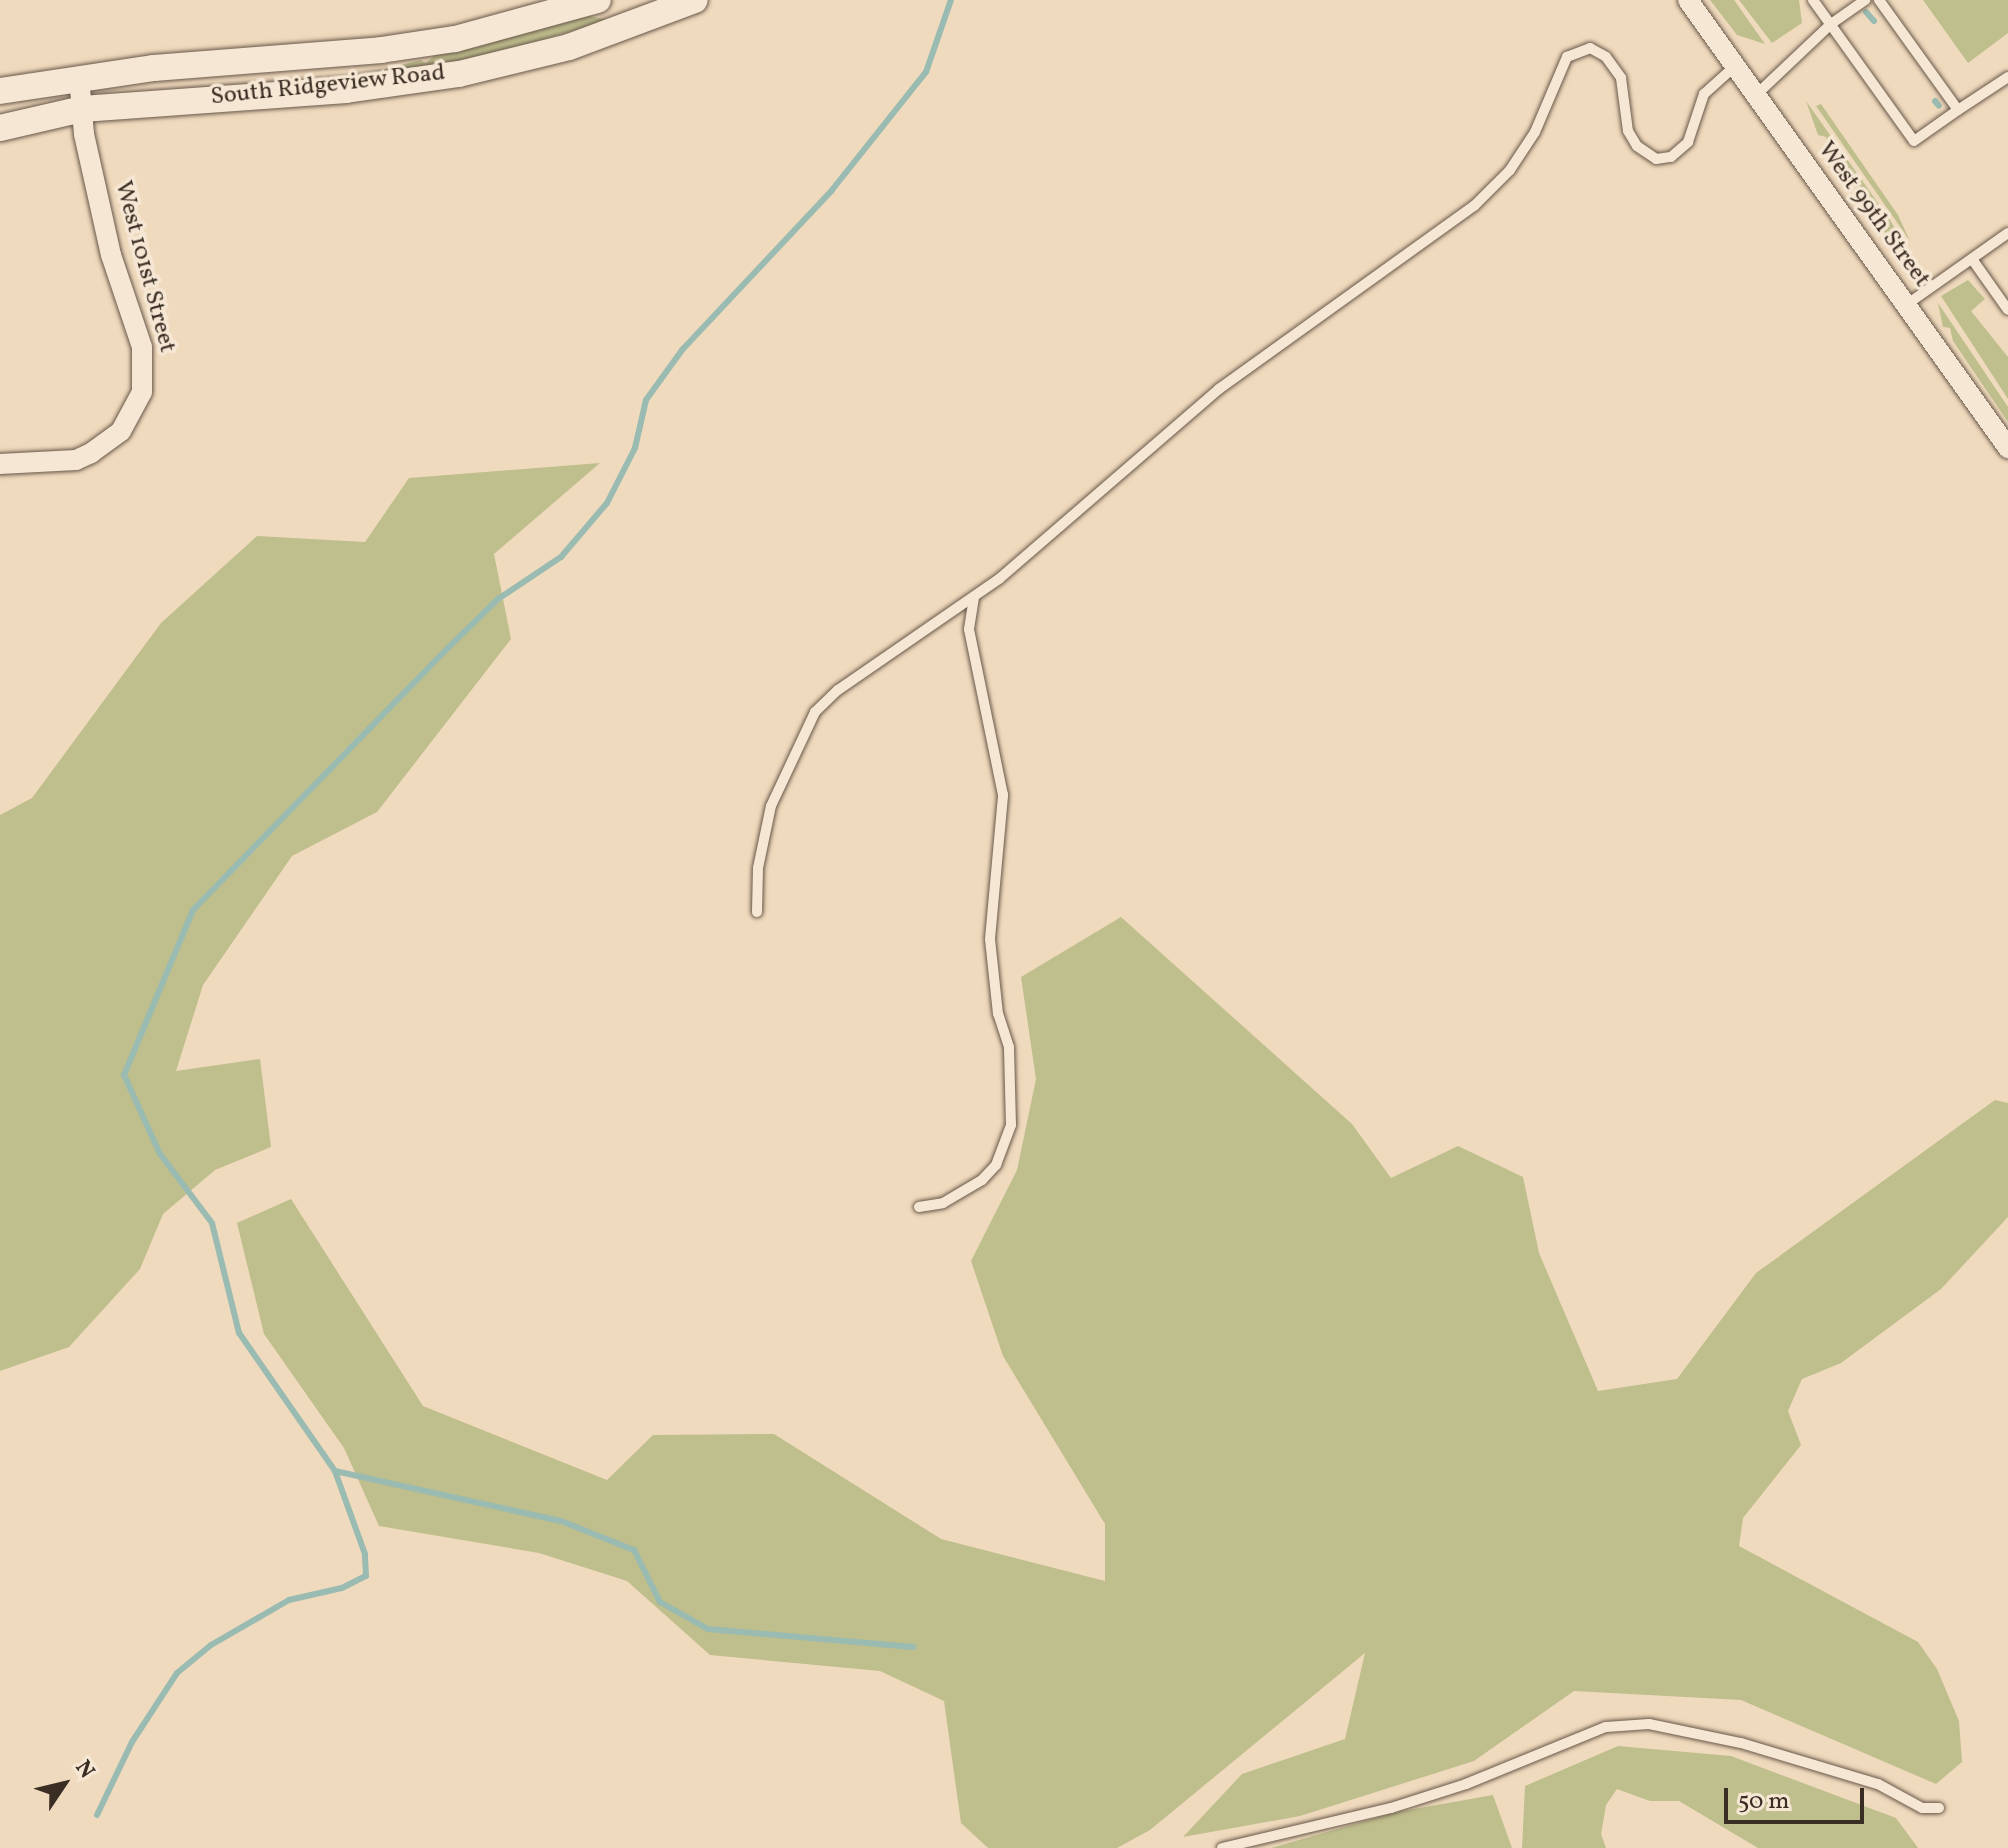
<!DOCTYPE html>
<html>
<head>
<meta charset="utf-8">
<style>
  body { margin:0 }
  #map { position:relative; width:2008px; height:1848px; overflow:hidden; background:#f0dabd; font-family:Vollkorn,serif }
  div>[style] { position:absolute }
  .green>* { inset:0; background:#bfbe8d }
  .stream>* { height:6px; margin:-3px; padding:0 3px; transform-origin:3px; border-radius:3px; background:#9abbb1 }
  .roads { filter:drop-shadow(0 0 2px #68584a) drop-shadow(0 0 2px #68584a) }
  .service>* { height:10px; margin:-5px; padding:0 5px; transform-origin:5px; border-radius:5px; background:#f5e7d4 }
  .minor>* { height:20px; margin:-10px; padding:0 10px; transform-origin:10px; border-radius:10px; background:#f5e7d4 }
  .secondary>* { height:26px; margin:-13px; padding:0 13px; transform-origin:13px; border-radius:13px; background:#f5e7d4 }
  span { translate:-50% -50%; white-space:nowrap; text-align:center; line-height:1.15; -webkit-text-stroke:7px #f5e7d4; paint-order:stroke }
  .street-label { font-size:24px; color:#3a2d23 }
  .north { position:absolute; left:24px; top:1744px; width:80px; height:80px; -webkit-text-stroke:6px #f5e7d4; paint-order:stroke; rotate:55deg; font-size:22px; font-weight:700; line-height:32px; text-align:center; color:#3a2d23 }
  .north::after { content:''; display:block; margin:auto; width:28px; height:36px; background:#3a2d23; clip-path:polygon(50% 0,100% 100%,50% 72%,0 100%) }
  .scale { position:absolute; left:1724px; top:1788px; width:140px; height:36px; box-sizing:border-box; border:4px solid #3a2d23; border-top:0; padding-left:10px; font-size:24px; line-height:28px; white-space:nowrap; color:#3a2d23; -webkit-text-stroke:6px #f5e7d4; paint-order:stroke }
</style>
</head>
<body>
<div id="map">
  <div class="green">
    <i style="clip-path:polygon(1710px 0,1734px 0,1765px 44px,1737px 35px)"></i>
    <i style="clip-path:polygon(1739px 0,1799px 0,1802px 23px,1772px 43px)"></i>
    <i style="clip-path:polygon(1923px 0,2008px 0,2008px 33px,1968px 63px)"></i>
    <i style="clip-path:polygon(588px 16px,610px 20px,482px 57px,387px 75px,386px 69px,420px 60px,426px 63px,436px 54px)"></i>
    <i style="clip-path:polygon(1806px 101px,1890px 220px,1919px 271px,1905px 262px,1829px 149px,1826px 137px,1818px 135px)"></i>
    <i style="clip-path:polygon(1821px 104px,1898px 215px,1910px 241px,1816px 106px)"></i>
    <i style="clip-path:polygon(1968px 280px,1985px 299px,1971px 311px,2008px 357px,2008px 399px,1941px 296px)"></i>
    <i style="clip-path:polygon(1938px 303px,2008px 407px,2008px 422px,1953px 341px,1950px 328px,1943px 327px)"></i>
    <i style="clip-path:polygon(600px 463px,494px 554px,511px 639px,377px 812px,292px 856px,203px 985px,176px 1071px,260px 1059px,271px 1147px,215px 1170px,163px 1214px,140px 1269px,69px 1347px,0 1371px,0 815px,32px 798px,161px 623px,257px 536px,365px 542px,409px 478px)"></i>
    <i style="clip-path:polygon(1121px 917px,1352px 1124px,1391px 1178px,1458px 1146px,1523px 1177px,1539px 1253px,1598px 1391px,1677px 1379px,1756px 1273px,1995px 1100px,2008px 1103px,2008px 1217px,1941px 1289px,1841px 1363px,1802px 1379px,1788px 1411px,1801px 1445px,1743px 1518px,1739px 1546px,1918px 1642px,1937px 1669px,1959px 1721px,1962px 1762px,1936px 1784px,1741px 1700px,1574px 1691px,1474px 1761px,1300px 1816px,1183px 1837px,1242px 1774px,1345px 1739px,1365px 1653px,1150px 1830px,1117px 1848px,988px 1848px,961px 1823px,944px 1701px,880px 1671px,710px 1655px,627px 1581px,539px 1553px,379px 1526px,344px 1448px,264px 1334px,237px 1223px,291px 1199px,423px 1406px,607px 1480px,653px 1435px,774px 1434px,941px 1539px,1105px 1581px,1105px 1524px,1003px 1356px,971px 1261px,1017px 1170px,1036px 1079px,1021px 977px)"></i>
    <i style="clip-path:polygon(1618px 1746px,1731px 1756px,1896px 1818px,1918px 1848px,1758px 1848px,1679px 1801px,1650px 1801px,1617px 1789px,1606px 1805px,1601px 1834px,1606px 1848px,1522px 1848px,1525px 1786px)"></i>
    <i style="clip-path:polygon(1493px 1795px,1512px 1848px,1271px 1848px,1397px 1812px)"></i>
  </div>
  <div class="stream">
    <i style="left:1866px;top:12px;width:12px;rotate:48deg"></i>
    <i style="left:1935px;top:101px;width:6px;rotate:51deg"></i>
    <i style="left:335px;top:1471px;width:231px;rotate:12.5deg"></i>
    <i style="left:561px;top:1521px;width:79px;rotate:21.7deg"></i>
    <i style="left:634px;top:1550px;width:58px;rotate:63.4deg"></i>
    <i style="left:660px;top:1602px;width:55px;rotate:29.4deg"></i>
    <i style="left:708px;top:1629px;width:206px;rotate:5deg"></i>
    <i style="left:97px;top:1815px;width:81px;rotate:-64.4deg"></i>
    <i style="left:132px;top:1742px;width:82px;rotate:-56.9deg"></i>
    <i style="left:177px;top:1673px;width:44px;rotate:-39.5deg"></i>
    <i style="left:211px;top:1645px;width:90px;rotate:-30deg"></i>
    <i style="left:289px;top:1600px;width:54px;rotate:-12.8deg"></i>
    <i style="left:342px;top:1588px;width:27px;rotate:-27deg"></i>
    <i style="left:366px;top:1576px;width:22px;rotate:-93deg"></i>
    <i style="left:365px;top:1554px;width:88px;rotate:-109.9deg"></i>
    <i style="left:335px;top:1471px;width:168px;rotate:-124.8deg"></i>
    <i style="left:239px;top:1333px;width:113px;rotate:-103.8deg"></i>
    <i style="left:212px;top:1223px;width:86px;rotate:-127deg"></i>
    <i style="left:160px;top:1154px;width:87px;rotate:-114.5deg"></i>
    <i style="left:124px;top:1075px;width:179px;rotate:-67.3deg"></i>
    <i style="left:193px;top:910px;width:367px;rotate:-45.8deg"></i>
    <i style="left:449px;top:647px;width:69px;rotate:-44.4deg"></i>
    <i style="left:498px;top:599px;width:76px;rotate:-33.7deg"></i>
    <i style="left:561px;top:557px;width:71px;rotate:-49.6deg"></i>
    <i style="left:607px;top:503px;width:62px;rotate:-63deg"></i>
    <i style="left:635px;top:448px;width:49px;rotate:-77.1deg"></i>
    <i style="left:646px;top:400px;width:62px;rotate:-54.2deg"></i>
    <i style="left:682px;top:350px;width:219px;rotate:-46.8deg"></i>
    <i style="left:832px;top:190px;width:151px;rotate:-51.5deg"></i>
    <i style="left:926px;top:72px;width:76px;rotate:-70.9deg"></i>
  </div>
  <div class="roads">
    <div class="service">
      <i style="left:1813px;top:0;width:173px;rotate:54.4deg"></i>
      <i style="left:1914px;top:141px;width:54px;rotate:-35.2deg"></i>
      <i style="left:1879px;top:0;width:135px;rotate:54.3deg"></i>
      <i style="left:1958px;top:110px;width:60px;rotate:-33.4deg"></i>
      <i style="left:1756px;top:95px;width:103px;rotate:-43.4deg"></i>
      <i style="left:1831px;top:24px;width:42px;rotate:-35.2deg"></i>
      <i style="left:1972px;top:259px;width:62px;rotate:54.8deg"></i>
      <i style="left:1906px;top:305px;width:125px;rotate:-35.2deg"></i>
      <i style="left:757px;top:912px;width:44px;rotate:-88.7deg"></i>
      <i style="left:758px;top:868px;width:63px;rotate:-78.2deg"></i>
      <i style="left:771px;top:806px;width:104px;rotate:-64.9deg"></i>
      <i style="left:815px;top:712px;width:32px;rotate:-44deg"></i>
      <i style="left:838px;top:690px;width:196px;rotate:-34.6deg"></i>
      <i style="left:999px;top:579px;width:291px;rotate:-40.8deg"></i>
      <i style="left:1219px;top:389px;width:314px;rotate:-35.7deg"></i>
      <i style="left:1474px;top:206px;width:51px;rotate:-45deg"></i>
      <i style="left:1510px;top:170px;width:45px;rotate:-56.7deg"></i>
      <i style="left:1535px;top:132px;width:82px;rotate:-66.9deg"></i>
      <i style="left:1567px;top:57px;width:25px;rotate:-21deg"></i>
      <i style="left:1590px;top:48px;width:18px;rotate:29deg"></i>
      <i style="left:1606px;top:57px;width:26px;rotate:54deg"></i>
      <i style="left:1621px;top:78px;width:53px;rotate:82.5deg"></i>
      <i style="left:1628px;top:131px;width:17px;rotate:59deg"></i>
      <i style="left:1637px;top:146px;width:23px;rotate:34deg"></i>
      <i style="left:1656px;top:159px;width:15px;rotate:-8deg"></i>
      <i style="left:1671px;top:157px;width:23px;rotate:-41deg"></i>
      <i style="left:1688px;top:142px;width:51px;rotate:-71.6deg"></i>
      <i style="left:1704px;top:94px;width:40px;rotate:-42deg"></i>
      <i style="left:919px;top:1207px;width:24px;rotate:-9deg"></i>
      <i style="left:943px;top:1203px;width:45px;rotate:-30.5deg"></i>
      <i style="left:982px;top:1180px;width:21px;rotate:-47deg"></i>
      <i style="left:996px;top:1165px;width:43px;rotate:-69.4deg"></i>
      <i style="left:1011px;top:1125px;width:78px;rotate:-91.5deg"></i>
      <i style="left:1009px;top:1047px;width:35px;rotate:-108deg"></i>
      <i style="left:998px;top:1014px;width:75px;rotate:-96.1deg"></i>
      <i style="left:990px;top:939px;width:145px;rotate:-84.8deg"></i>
      <i style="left:1003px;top:795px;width:169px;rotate:-101.6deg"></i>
      <i style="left:969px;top:629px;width:31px;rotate:-81deg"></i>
      <i style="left:1222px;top:1848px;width:174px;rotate:-13.3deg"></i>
      <i style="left:1391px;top:1808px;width:79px;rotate:-17.7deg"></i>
      <i style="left:1466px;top:1784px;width:151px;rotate:-22.2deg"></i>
      <i style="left:1606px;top:1727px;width:43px;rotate:-4deg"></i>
      <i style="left:1649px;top:1724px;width:94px;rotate:11.7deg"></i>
      <i style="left:1741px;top:1743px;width:143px;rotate:16.7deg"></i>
      <i style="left:1878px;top:1784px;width:50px;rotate:28.6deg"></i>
      <i style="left:1922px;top:1808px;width:17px"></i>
    </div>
    <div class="minor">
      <i style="left:1688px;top:0;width:551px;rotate:54.46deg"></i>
      <i style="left:0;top:464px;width:76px;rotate:-3deg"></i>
      <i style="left:76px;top:460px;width:17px;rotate:-25deg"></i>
      <i style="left:91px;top:453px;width:37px;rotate:-36deg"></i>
      <i style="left:121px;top:431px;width:44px;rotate:-61.7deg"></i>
      <i style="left:142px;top:392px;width:45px;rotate:-90deg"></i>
      <i style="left:142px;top:347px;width:97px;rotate:-108.6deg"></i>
      <i style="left:111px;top:255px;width:124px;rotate:-102.6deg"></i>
      <i style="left:84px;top:134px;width:57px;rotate:-95deg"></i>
    </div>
    <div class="secondary">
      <i style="left:0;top:91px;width:156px;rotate:-8.5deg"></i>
      <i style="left:154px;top:68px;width:228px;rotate:-4.5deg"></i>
      <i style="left:381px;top:50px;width:75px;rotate:-8.5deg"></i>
      <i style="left:455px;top:39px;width:148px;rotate:-15.3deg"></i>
      <i style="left:0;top:128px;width:84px;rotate:-13deg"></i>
      <i style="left:82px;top:109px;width:265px;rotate:-4.1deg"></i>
      <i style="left:346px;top:90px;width:114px;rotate:-8.1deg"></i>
      <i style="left:459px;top:74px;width:113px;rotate:-13.8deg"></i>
      <i style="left:569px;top:47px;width:134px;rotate:-20.5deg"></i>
    </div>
  </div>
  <div class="street-label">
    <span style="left:328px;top:86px;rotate:-6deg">South Ridgeview Road</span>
    <span style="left:1873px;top:215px;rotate:54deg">West 99th Street</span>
    <span style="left:144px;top:267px;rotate:75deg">West 101st Street</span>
  </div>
  <div class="north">N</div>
  <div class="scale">50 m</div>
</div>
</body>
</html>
